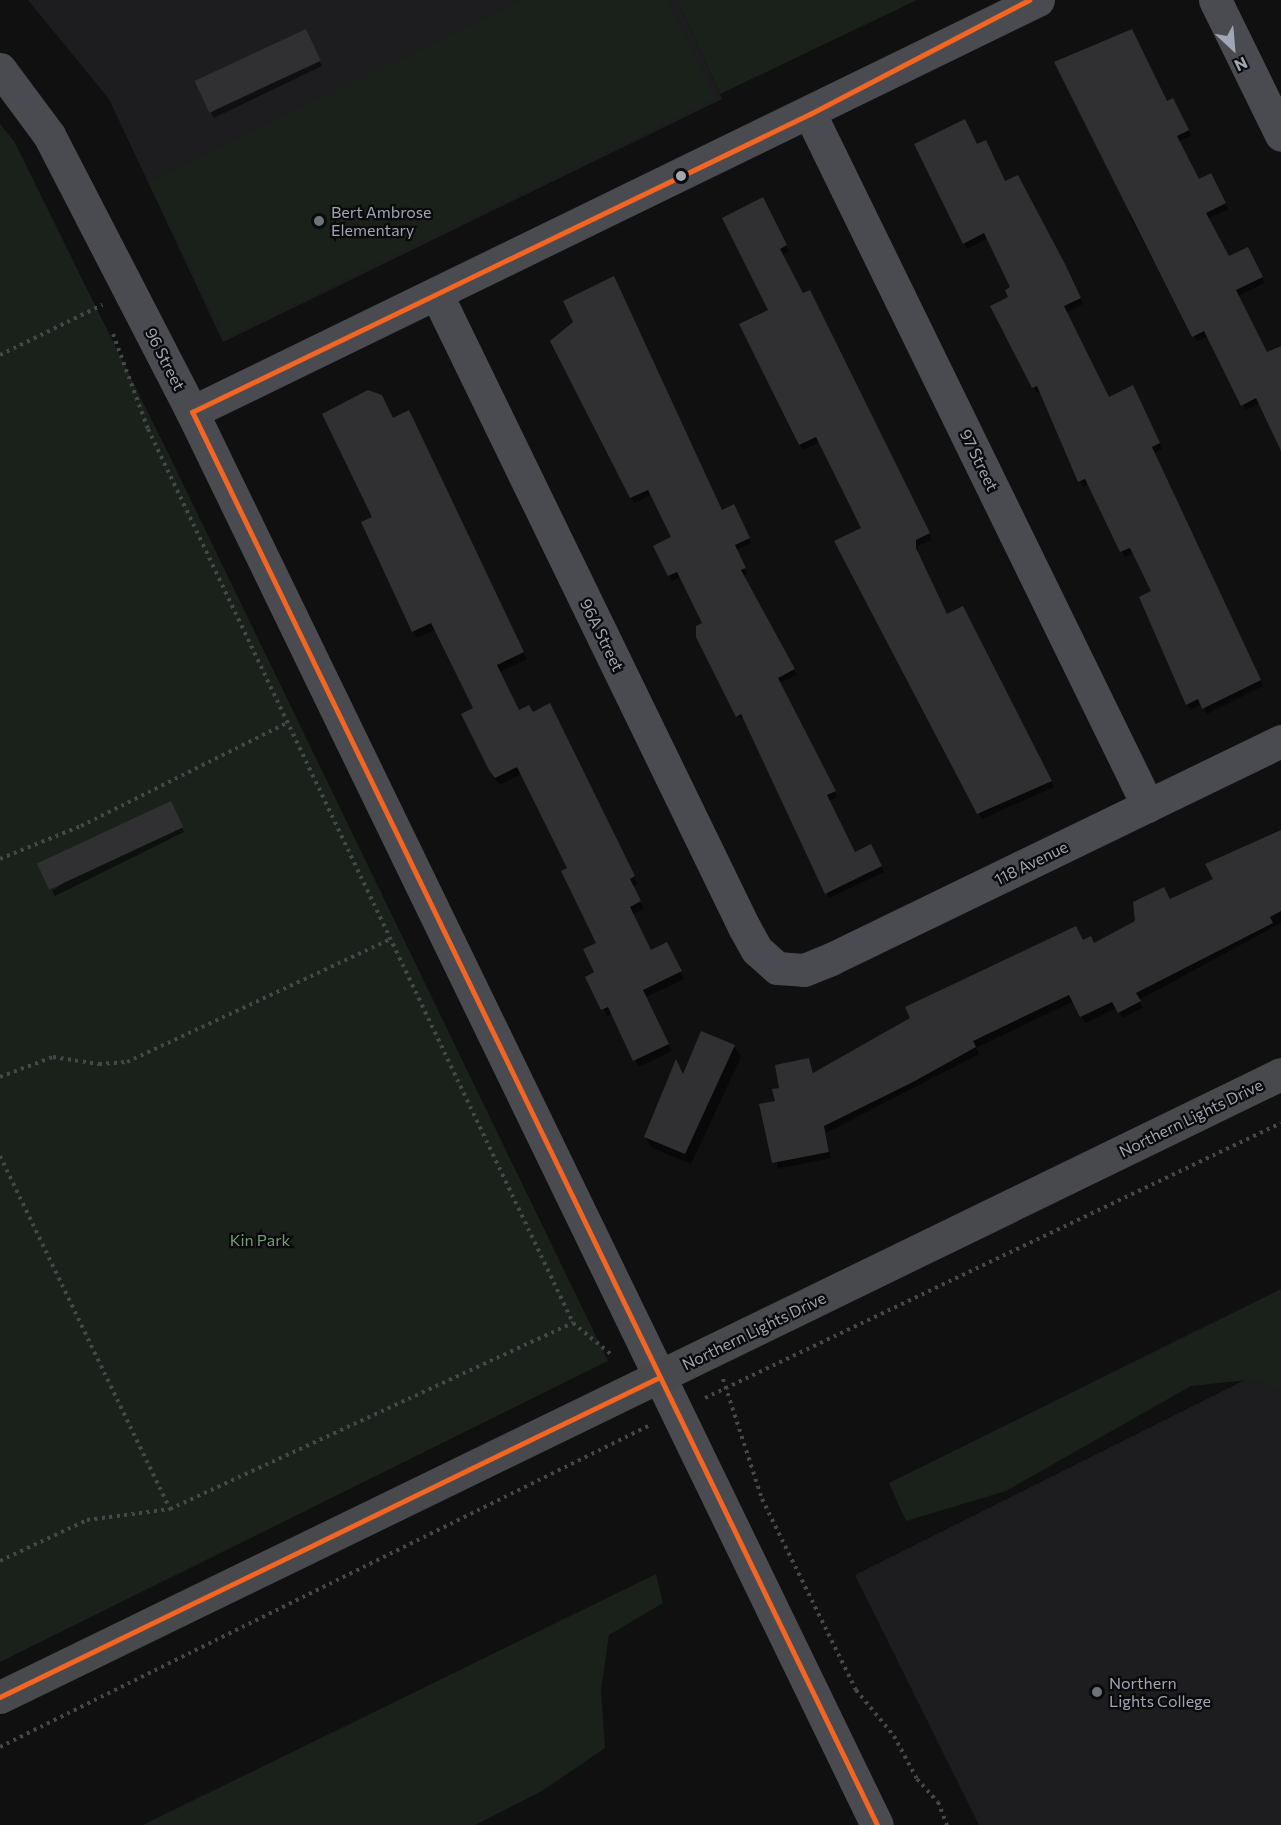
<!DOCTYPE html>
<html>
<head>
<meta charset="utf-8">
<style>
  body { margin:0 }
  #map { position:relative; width:1281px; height:1825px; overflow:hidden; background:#101010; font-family:Commissioner,sans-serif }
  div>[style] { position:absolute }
  .built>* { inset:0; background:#1d1d1f }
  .green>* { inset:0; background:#1a201a }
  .shadow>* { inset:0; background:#0007 }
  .building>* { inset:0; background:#303033; transform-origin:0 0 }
  .path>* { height:4px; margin-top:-2px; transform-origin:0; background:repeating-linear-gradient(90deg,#46474b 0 3px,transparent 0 7.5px) }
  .street>* { height:33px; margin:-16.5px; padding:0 16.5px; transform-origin:16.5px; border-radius:16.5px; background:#4a4b50 }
  .secondary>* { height:33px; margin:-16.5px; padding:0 16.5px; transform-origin:16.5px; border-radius:16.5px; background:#48494d }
  .bus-1>* { height:4.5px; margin:-2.25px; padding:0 2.25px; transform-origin:2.25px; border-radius:2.25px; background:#f26522 }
  .dots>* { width:16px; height:16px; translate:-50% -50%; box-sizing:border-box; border:3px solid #0a0a0c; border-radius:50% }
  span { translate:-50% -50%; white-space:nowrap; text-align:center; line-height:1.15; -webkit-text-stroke:4.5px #0a0a0c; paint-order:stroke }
  .poi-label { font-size:16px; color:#a0a6b2 }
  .left { translate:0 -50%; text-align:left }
  .street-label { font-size:16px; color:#a0a6b2 }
  .park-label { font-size:16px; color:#759f76 }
  .north { position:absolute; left:1203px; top:18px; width:60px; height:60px; -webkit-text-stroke:4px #0a0a0c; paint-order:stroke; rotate:154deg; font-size:16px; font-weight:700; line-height:24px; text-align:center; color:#a0a6b2 }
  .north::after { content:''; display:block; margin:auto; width:21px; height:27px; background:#a0a6b2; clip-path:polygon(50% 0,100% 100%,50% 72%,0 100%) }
</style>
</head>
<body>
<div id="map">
  <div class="built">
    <i style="clip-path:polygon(28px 0,677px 0,722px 99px,223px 342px,109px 99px)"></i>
    <i style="clip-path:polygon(1281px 1362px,1281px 1825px,979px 1825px,855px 1575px)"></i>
  </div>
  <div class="green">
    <i style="clip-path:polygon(522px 0,667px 0,715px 99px,225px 338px,148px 182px)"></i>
    <i style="clip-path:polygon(677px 0,917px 0,720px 94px)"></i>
    <i style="clip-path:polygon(0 124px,14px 141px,170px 457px,608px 1361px,0 1662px)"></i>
    <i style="clip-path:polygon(1281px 1289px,1281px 1391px,1257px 1379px,1191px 1386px,1006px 1491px,906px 1521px,889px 1483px)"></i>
    <i style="clip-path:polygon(656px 1574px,663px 1603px,609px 1635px,601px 1690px,605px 1748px,542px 1791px,475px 1825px,143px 1825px)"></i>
  </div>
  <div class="shadow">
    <i style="clip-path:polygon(308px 36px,322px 66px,214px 118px,211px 113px)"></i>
    <i style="clip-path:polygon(1167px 103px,1176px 105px,1191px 136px,1178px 142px,1199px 181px,1214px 180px,1228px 209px,1207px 219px,1229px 258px,1251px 254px,1265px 283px,1238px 296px,1267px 354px,1281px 347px,1281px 446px,1260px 403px,1246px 410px,1208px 336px,1197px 341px,1129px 215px)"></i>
    <i style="clip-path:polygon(977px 146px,1068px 272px,1083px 304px,1066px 313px,1108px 399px,1136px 393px,1162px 449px,1154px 453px,1263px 686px,1207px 714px,1202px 704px,1191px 710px,1187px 704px,1153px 592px,1134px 553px,1125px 557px,1089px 484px,1083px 487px,1041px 391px,1037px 393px,992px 307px,1010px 298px,1012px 287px,988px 238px,967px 249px,964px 243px)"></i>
    <i style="clip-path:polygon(766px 204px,789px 251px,782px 255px,802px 295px,813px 297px,932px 540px,918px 546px,918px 555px,947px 616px,966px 614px,1054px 787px,982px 819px,836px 542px,863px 529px,820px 442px,803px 450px,800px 445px,770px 311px)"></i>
    <i style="clip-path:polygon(552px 342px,722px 512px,736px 511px,751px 543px,736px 550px,747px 574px,742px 576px,797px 675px,779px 683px,837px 797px,829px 801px,855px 854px,874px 851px,884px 872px,829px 898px,745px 719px,737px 716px,698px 636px,704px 624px,681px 576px,672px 581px,655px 547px,673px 538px,652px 494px,634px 503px)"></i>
    <i style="clip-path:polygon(393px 419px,412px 419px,527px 659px,500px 672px,519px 712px,553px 712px,638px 884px,633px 886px,644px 909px,633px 914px,651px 951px,671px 950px,684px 979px,646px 997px,672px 1051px,639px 1067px,613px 1013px,607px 1016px,587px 977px,596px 973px,598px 943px,569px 868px,522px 773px,500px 785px,494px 778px,475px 708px,436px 629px,417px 638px,363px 523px,374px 518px)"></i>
    <i style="clip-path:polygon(173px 808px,184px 832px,55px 896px,52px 891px)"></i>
    <i style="clip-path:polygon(1281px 831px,1281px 923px,1139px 1000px,1143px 1008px,1123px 1018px,1117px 1008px,1085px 1023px,1074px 1001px,976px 1048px,979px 1054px,826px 1133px,831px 1158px,777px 1169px,777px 1102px,781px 1089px,809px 1059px,814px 1073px,1083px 942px,1094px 945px,1215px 879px)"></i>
    <i style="clip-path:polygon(701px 1033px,734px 1046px,741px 1057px,691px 1164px,652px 1148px,645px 1137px,684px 1076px)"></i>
  </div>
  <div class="building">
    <i style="left:306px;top:29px;width:35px;height:123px;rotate:65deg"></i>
    <i style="clip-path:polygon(1132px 29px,1167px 101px,1173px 98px,1189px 130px,1177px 136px,1199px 179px,1211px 173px,1226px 203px,1206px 213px,1229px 256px,1248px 247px,1263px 277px,1236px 290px,1267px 352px,1281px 346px,1281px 451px,1256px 398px,1241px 406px,1204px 331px,1192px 337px,1054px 62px)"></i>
    <i style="clip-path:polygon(965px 119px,977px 144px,986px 140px,1005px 181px,1018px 175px,1065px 264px,1081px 298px,1064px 306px,1109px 397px,1133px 385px,1160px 443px,1152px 447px,1261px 680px,1202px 709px,1198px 699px,1186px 705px,1139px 597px,1151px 591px,1130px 548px,1120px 552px,1085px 479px,1078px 482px,1037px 386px,1032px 388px,990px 306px,1008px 297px,1005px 290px,1010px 287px,984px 233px,963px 244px,914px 144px)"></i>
    <i style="clip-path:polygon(763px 197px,787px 245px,780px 249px,803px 293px,810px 290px,930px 533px,916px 540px,916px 548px,947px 614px,963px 606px,1052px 781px,977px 814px,834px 541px,861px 528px,816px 437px,799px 445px,739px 324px,768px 310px,722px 218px)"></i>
    <i style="clip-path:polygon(614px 276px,722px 510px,734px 504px,750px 538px,735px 545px,746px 568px,741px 570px,795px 669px,778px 678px,836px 791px,827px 795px,855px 852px,871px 844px,882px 866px,825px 894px,741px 714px,736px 717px,696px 637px,696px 626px,702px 623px,677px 572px,668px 576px,653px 546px,671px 537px,648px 490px,630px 498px,550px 341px,573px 322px,563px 301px)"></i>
    <i style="clip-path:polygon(368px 390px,382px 395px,393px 418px,409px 410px,524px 652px,497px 665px,519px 710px,529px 705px,533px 712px,550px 703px,635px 876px,630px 879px,641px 901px,630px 907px,651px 950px,667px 942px,682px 971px,643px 990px,669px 1044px,633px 1061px,608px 1007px,601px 1010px,585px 977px,594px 972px,583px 949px,596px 943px,561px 871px,567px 868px,517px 767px,495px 778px,489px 770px,461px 714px,473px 708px,431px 623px,412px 632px,361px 522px,372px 517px,322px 414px)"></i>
    <i style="left:171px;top:801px;width:29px;height:148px;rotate:65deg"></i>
    <i style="clip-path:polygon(1281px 830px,1281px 911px,1270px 917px,1273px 923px,1136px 993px,1141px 1001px,1118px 1013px,1112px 1002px,1080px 1017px,1069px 995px,1023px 1017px,973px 1041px,976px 1047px,913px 1082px,824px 1126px,829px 1152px,772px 1163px,759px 1104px,775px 1101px,772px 1089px,779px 1088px,775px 1065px,809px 1058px,813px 1073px,910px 1018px,905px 1007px,1076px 926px,1083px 940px,1091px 936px,1094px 943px,1135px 921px,1133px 902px,1164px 887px,1170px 899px,1213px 879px,1205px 864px)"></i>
    <i style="clip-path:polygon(701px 1031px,735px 1045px,685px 1154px,644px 1137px,676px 1059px,683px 1074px)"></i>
  </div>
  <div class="path">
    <i style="left:113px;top:334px;width:101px;rotate:69.8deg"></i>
    <i style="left:148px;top:429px;width:990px;rotate:64.57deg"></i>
    <i style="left:573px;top:1323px;width:50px;rotate:39.4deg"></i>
    <i style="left:0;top:355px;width:114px;rotate:-26.1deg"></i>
    <i style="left:0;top:859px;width:87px;rotate:-22.2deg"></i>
    <i style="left:81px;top:826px;width:233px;rotate:-26.6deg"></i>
    <i style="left:0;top:1077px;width:57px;rotate:-20.7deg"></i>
    <i style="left:53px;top:1057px;width:47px;rotate:8.7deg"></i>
    <i style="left:99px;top:1064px;width:28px;rotate:-4deg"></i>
    <i style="left:127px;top:1062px;width:291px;rotate:-25deg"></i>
    <i style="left:0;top:1156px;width:392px;rotate:64.3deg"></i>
    <i style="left:723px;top:1379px;width:126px;rotate:72deg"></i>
    <i style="left:762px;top:1499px;width:213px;rotate:63.8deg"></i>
    <i style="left:856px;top:1690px;width:60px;rotate:50.4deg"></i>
    <i style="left:894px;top:1736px;width:49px;rotate:61.9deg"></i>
    <i style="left:917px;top:1779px;width:31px;rotate:48deg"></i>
    <i style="left:938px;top:1802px;width:25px;rotate:69deg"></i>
    <i style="left:705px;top:1398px;width:638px;rotate:-25.52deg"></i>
    <i style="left:0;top:1561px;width:96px;rotate:-25.2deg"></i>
    <i style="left:87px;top:1520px;width:84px;rotate:-7.5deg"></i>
    <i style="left:170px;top:1509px;width:444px;rotate:-24.8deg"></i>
    <i style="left:0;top:1747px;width:725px;rotate:-26.35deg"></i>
  </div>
  <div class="street">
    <i style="left:1215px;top:0;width:150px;rotate:63.9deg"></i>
    <i style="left:0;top:69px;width:82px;rotate:53.4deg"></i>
    <i style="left:49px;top:135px;width:312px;rotate:62.7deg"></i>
    <i style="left:192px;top:412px;width:1570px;rotate:64.14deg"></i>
    <i style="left:810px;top:114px;width:770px;rotate:63.97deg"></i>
    <i style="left:437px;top:295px;width:703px;rotate:64.09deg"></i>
    <i style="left:744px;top:927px;width:26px;rotate:61deg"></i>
    <i style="left:757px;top:950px;width:27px;rotate:42deg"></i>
    <i style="left:777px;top:968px;width:27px;rotate:4deg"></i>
    <i style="left:804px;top:970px;width:29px;rotate:-22deg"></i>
    <i style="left:831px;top:959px;width:500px;rotate:-25.85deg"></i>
    <i style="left:192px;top:412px;width:941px;rotate:-25.97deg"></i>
  </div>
  <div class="secondary">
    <i style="left:0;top:1697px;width:1424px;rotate:-25.94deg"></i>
  </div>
  <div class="bus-1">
    <i style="left:0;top:1697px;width:733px;rotate:-25.87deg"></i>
    <i style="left:877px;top:1825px;width:1570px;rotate:-115.86deg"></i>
    <i style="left:192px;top:412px;width:686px;rotate:-25.74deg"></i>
    <i style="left:810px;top:114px;width:247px;rotate:-27.5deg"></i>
  </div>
  <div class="dots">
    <i style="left:681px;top:176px;background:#a0a6b2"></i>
    <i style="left:319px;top:221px;background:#6e7279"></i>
    <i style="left:1097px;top:1692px;background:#6e7279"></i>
  </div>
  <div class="poi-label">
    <span class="left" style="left:331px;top:221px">Bert Ambrose<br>Elementary</span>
    <span class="left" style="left:1109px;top:1692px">Northern<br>Lights College</span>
  </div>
  <div class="street-label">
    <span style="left:165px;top:359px;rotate:63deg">96 Street</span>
    <span style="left:979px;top:460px;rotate:64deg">97 Street</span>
    <span style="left:602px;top:635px;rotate:64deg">96A Street</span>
    <span style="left:1031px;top:863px;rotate:-26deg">118 Avenue</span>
    <span style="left:1191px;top:1118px;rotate:-26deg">Northern Lights Drive</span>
    <span style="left:754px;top:1331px;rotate:-26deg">Northern Lights Drive</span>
  </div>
  <div class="park-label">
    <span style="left:260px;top:1240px">Kin Park</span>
  </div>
  <div class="north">N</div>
</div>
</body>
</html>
